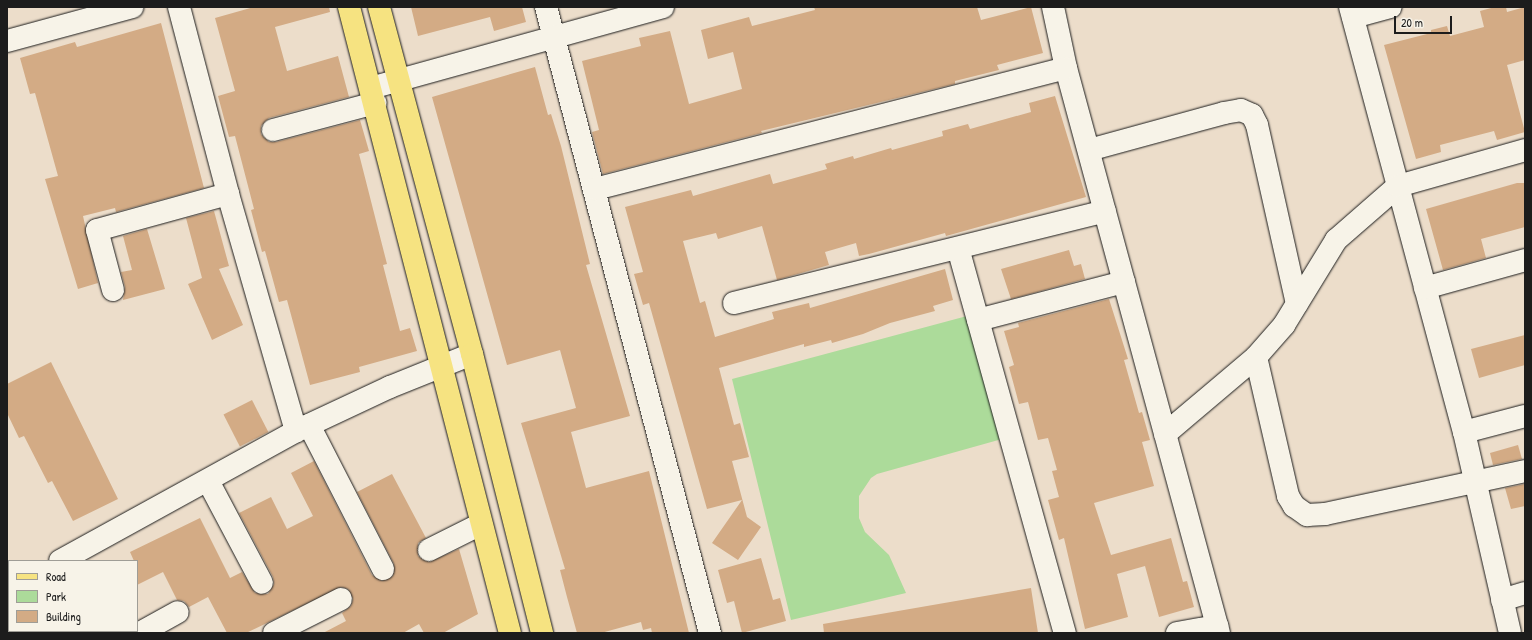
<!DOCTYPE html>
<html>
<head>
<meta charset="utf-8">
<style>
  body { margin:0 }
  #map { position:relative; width:1532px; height:640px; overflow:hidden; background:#ecddca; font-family:"Patrick Hand",sans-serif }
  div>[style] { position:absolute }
  .green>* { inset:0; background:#acdb9a }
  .building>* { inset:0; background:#d3ab85; transform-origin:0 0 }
  .roads { filter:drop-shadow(0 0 1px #1c1c1c) drop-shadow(0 0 1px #1c1c1c) }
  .minor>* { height:22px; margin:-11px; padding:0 11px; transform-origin:11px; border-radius:11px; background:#f7f3e8 }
  .major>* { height:22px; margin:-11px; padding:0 11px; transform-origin:11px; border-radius:11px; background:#f6e381 }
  span { translate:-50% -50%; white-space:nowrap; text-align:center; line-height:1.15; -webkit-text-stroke:3.5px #f7f3e8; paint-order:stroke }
  .frame { position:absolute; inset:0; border:8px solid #1c1c1c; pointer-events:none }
  .legend { position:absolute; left:8px; top:560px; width:130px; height:72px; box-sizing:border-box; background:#f7f3e8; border:1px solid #9f9d96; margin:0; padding:5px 7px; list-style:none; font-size:12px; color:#1c1c1c }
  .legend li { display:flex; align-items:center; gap:8px; height:20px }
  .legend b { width:20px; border:1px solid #9f9d96 }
  .scale { position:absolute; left:1394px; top:16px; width:58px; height:18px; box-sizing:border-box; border:2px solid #1c1c1c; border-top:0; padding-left:5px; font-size:12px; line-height:14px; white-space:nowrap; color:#1c1c1c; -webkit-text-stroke:3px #f7f3e8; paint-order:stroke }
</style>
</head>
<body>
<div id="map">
  <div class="green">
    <i style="clip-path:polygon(967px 316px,1002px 439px,877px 474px,871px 478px,859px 496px,859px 518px,865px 532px,889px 555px,906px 593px,791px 620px,732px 379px)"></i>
  </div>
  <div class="building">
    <i style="clip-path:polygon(254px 7px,329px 7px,330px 12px,275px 27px,287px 71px,338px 56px,349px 97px,269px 118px,261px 126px,261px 134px,269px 142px,276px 142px,360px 120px,369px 151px,359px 154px,387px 264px,383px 265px,400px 331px,410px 328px,417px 351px,359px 367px,360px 372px,310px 385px,287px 300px,279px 302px,265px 251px,262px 252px,251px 210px,254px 209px,235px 136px,229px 137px,218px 96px,235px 91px,215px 18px)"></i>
    <i style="clip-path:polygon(411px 7px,522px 7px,526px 22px,494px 31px,490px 17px,418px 36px)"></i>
    <i style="clip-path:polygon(814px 7px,977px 7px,981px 20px,1031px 7px,1043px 53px,997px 65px,999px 70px,955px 81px,955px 84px,761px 131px,762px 133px,603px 174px,592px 132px,599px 130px,582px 61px,641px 46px,639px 38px,670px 31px,689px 104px,742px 89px,733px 52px,708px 59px,701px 30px,749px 17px,752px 26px,815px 10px)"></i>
    <i style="clip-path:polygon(1495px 7px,1506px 7px,1507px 12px,1525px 7px,1525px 60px,1507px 65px,1525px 132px,1497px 140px,1494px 131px,1440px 145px,1441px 152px,1416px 159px,1384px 45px,1431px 33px,1431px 30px,1447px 26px,1450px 36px,1484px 27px,1480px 11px)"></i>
    <i style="clip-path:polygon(161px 23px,204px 188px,116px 212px,115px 208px,83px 216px,98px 283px,78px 289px,45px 179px,58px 176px,35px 93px,30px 94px,20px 58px,75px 42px,77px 47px)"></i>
    <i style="clip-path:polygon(535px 67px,548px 115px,551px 114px,561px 146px,590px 264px,586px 265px,630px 416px,571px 432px,586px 488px,649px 471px,689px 633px,652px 633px,651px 628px,643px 630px,641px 622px,601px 633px,577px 633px,567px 597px,560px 570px,565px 569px,521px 423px,576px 408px,560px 350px,507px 365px,432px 97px)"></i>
    <i style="clip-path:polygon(1055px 96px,1086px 197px,946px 236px,945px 233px,869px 254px,859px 256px,856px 243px,825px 252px,829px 265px,777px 280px,762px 226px,718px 239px,716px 233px,683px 241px,700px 303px,705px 301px,715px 337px,774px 319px,772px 312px,809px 303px,810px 308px,945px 269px,953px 300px,933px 306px,935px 311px,890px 323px,863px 334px,832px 343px,831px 340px,804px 347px,804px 344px,719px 368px,734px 425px,740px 423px,749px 457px,732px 461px,747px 517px,761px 527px,738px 560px,712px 543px,742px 500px,707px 509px,649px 303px,643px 305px,634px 274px,643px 272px,625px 207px,691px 190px,693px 196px,770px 174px,773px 184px,827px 169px,825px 164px,853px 156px,854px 159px,891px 148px,892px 150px,943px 136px,942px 131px,968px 124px,970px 129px,1031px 112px,1029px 103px)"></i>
    <i style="clip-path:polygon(1517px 183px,1525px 183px,1525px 227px,1481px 239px,1486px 258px,1443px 270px,1426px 209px)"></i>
    <i style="clip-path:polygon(214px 211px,229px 266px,219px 269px,243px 325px,212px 340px,188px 284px,202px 278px,186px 218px)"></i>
    <i style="clip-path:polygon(147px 229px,165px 289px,123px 300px,125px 287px,121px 272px,132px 270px,123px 236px)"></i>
    <i style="clip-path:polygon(1069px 250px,1074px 266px,1081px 264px,1085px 279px,1011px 299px,1001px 269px)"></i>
    <i style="clip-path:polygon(1109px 299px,1128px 359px,1124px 360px,1139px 413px,1142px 412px,1150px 440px,1142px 442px,1154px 486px,1094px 503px,1111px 555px,1171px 538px,1183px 582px,1187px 581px,1194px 607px,1159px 617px,1145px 566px,1117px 574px,1128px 617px,1085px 629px,1064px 538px,1059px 540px,1048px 500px,1059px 497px,1052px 471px,1057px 470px,1048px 438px,1038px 440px,1028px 402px,1019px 404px,1009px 367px,1014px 365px,1004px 331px,1019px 327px,1018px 323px)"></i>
    <i style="clip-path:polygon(1525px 335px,1525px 365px,1479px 378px,1471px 349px)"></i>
    <i style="clip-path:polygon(51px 362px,118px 499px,73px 521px,52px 481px,48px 483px,24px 436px,19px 438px,7px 413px,7px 384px)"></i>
    <i style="left:252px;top:400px;width:36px;height:32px;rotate:63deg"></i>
    <i style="clip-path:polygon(1518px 445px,1522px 459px,1493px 465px,1490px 453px)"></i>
    <i style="clip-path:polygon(314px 461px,372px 575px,382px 581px,393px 576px,394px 564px,357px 492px,392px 474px,426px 538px,418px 543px,418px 556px,429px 562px,459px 549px,478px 614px,443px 633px,424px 633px,419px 624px,403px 633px,323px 633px,346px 621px,342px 613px,351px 606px,353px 599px,348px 589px,341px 587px,246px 633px,227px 633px,208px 597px,189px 607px,184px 601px,177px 600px,163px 572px,137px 585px,137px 561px,134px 561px,130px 552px,200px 518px,230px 578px,242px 572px,255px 593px,268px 594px,274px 584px,273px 577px,239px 513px,271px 497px,287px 529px,313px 516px,291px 473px)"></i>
    <i style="clip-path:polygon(1525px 484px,1525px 506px,1511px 509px,1505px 488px)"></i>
    <i style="clip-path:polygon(761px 558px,773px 600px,780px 598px,786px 621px,742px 633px,734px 601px,727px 603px,718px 570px)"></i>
    <i style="clip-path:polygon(1031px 588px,1038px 633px,824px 633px,823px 624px)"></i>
  </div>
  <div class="roads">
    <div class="minor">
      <i style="left:179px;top:7px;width:193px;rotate:75.3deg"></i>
      <i style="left:228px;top:194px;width:247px;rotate:74deg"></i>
      <i style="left:546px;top:7px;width:647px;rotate:75.32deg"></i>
      <i style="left:1053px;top:7px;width:62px;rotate:78deg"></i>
      <i style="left:1066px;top:68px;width:585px;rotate:74.85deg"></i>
      <i style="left:1350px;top:7px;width:440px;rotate:75deg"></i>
      <i style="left:1464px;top:432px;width:206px;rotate:77.1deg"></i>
      <i style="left:1353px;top:17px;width:39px;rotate:-15deg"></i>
      <i style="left:7px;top:41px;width:130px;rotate:-15.2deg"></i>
      <i style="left:371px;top:88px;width:303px;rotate:-15.5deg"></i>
      <i style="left:273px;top:130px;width:106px;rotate:-14.8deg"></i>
      <i style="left:1089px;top:150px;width:140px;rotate:-15.3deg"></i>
      <i style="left:1224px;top:113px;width:17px;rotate:-10deg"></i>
      <i style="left:1241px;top:110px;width:12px;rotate:24deg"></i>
      <i style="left:1252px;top:115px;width:11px;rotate:63deg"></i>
      <i style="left:1257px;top:125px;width:183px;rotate:77.4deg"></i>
      <i style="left:595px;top:189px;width:486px;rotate:-14.4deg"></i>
      <i style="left:958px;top:248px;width:400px;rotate:74.5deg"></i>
      <i style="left:1425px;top:288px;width:104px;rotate:-15.6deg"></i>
      <i style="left:113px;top:290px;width:62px;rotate:-104.9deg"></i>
      <i style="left:97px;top:230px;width:136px;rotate:-15.4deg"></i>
      <i style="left:734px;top:303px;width:382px;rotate:-13.9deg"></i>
      <i style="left:978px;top:320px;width:151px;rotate:-14.6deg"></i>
      <i style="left:1256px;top:357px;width:143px;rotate:77deg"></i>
      <i style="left:1288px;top:496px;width:12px;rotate:59deg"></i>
      <i style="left:1294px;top:506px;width:16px;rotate:35deg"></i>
      <i style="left:1307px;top:515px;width:18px;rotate:-3deg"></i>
      <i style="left:1325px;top:514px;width:205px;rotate:-12.1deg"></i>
      <i style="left:309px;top:425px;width:162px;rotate:62.8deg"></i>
      <i style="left:1464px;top:432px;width:63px;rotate:-14.7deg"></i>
      <i style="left:1165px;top:434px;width:119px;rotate:-40.2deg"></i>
      <i style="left:1256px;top:357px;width:43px;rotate:-48.8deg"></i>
      <i style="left:1284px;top:325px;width:100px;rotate:-58.5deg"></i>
      <i style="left:1336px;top:240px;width:82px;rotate:-41.1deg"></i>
      <i style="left:1398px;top:186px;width:132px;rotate:-15.8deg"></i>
      <i style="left:208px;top:481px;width:115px;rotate:62.1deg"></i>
      <i style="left:429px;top:550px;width:58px;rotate:-26.6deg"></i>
      <i style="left:60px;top:561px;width:269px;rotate:-28.8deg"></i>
      <i style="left:296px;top:431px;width:104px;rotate:-25.1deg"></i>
      <i style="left:390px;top:387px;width:88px;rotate:-21.9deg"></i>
      <i style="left:7px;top:588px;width:2px;rotate:-27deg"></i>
      <i style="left:1502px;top:600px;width:24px;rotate:-17deg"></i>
      <i style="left:115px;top:631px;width:2px;rotate:63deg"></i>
      <i style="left:140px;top:633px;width:43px;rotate:-28.9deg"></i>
      <i style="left:274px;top:633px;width:75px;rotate:-26.9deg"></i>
      <i style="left:1177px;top:633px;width:41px;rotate:-9.9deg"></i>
    </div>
    <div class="major">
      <i style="left:349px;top:7px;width:646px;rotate:75.58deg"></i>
      <i style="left:379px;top:7px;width:359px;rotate:75deg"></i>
      <i style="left:472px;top:354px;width:288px;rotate:75.9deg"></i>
    </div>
  </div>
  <div class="frame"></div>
  <ul class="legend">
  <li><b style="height:5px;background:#f6e381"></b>Road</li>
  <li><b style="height:11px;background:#acdb9a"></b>Park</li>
  <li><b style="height:11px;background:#d3ab85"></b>Building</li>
  </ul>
  <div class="scale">20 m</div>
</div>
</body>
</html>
